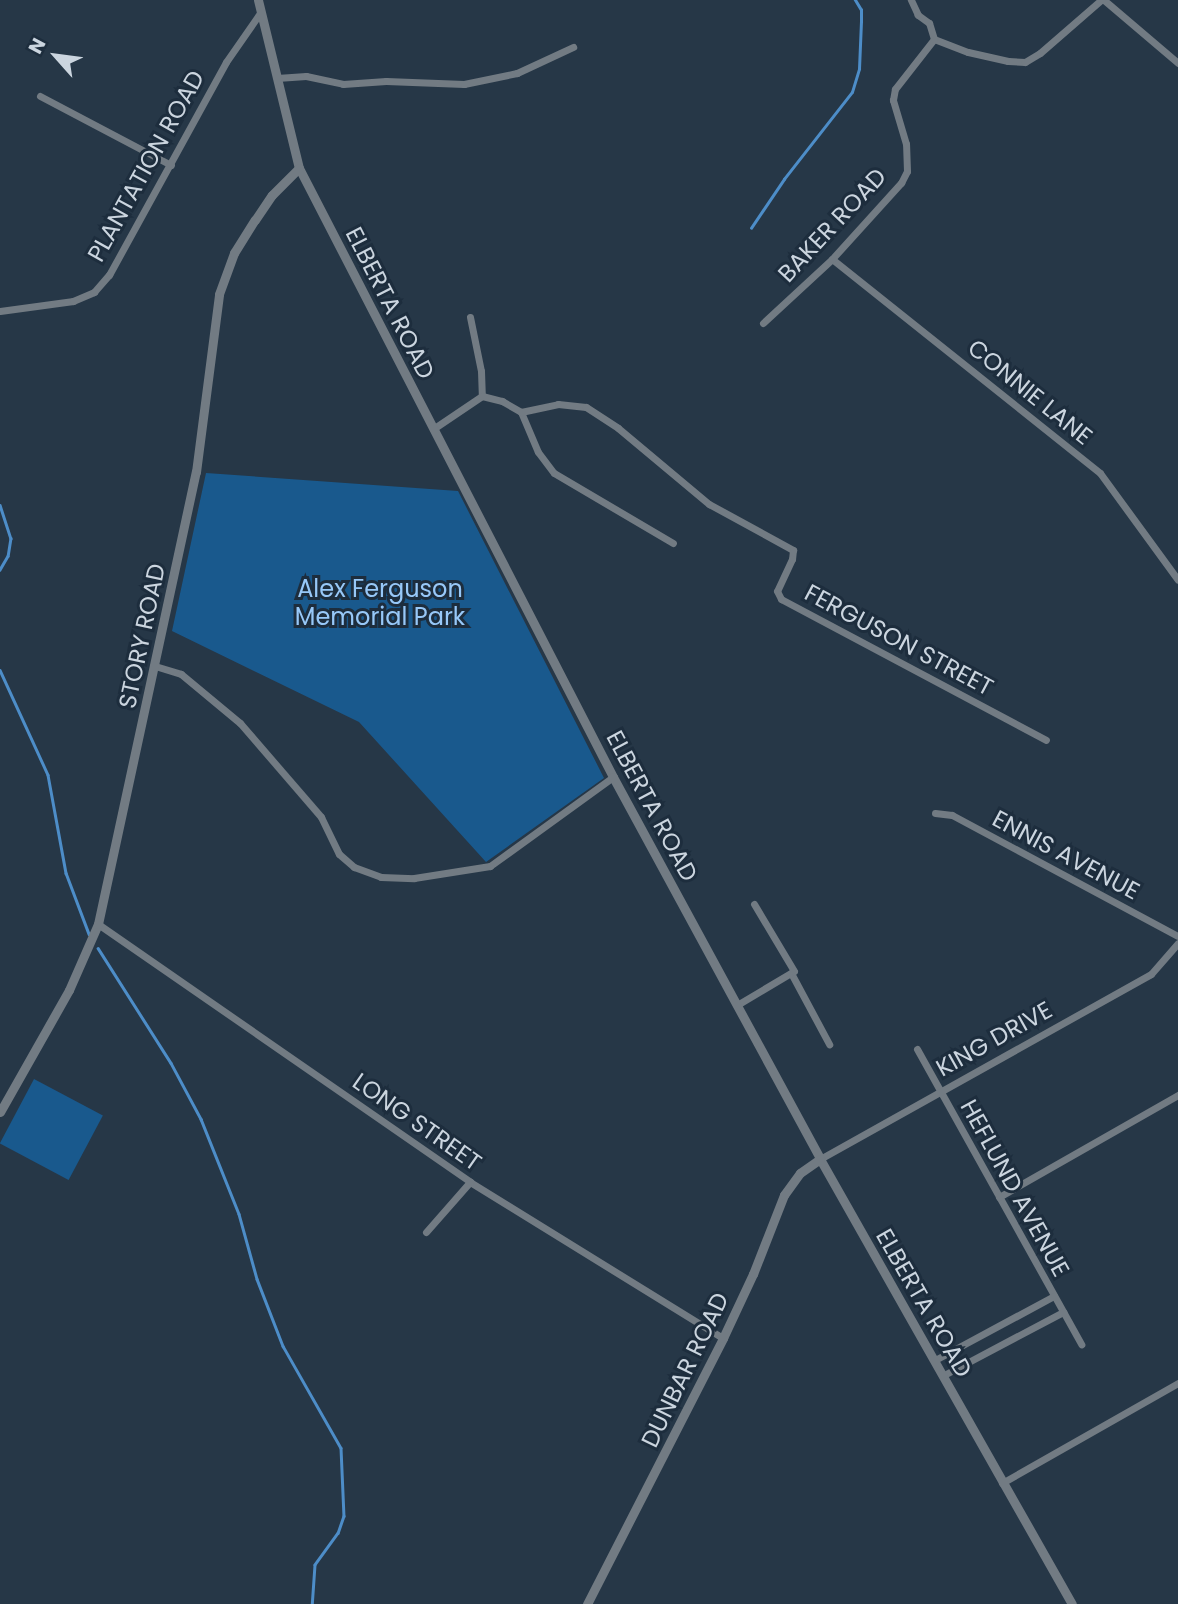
<!DOCTYPE html>
<html>
<head>
<meta charset="utf-8">
<style>
  body { margin:0 }
  #map { position:relative; width:1178px; height:1604px; overflow:hidden; background:#263747; font-family:Poppins,sans-serif }
  div>[style] { position:absolute }
  .green>* { inset:0; background:#19598d; transform-origin:0 0 }
  .stream>* { height:2.5px; margin:-1.25px; padding:0 1.25px; transform-origin:1.25px; border-radius:1.25px; background:#4d8dc8 }
  .minor>* { height:7px; margin:-3.5px; padding:0 3.5px; transform-origin:3.5px; border-radius:3.5px; background:#727b83 }
  .tertiary>* { height:9px; margin:-4.5px; padding:0 4.5px; transform-origin:4.5px; border-radius:4.5px; background:#727b83 }
  span { translate:-50% -50%; white-space:nowrap; text-align:center; line-height:1.15; -webkit-text-stroke:6px #1d2d3d; paint-order:stroke }
  .street-label { font-size:24px; color:#cbd5df }
  .park-label { font-size:24px; color:#97c8f8 }
  .north { position:absolute; left:21px; top:21px; width:70px; height:70px; -webkit-text-stroke:5px #1d2d3d; paint-order:stroke; rotate:298deg; font-size:19px; font-weight:700; line-height:28px; text-align:center; color:#cbd5df }
  .north::after { content:''; display:block; margin:auto; width:24px; height:32px; background:#cbd5df; clip-path:polygon(50% 0,100% 100%,50% 72%,0 100%) }
</style>
</head>
<body>
<div id="map">
  <div class="green">
    <i style="clip-path:polygon(206px 473px,458px 491px,604px 778px,486px 862px,359px 722px,172px 631px)"></i>
    <i style="left:34px;top:1079px;width:78px;height:73px;rotate:28deg"></i>
  </div>
  <div class="stream">
    <i style="left:751px;top:228px;width:59px;rotate:-56deg"></i>
    <i style="left:784px;top:179px;width:110px;rotate:-52deg"></i>
    <i style="left:852px;top:92px;width:24px;rotate:-73deg"></i>
    <i style="left:859px;top:69px;width:47px;rotate:-87.6deg"></i>
    <i style="left:861px;top:22px;width:12px;rotate:-90deg"></i>
    <i style="left:861px;top:10px;width:12px;rotate:-121deg"></i>
    <i style="left:0;top:505px;width:35px;rotate:72deg"></i>
    <i style="left:11px;top:538px;width:18px;rotate:99deg"></i>
    <i style="left:8px;top:556px;width:16px;rotate:120deg"></i>
    <i style="left:0;top:670px;width:115px;rotate:65.4deg"></i>
    <i style="left:48px;top:775px;width:100px;rotate:79.6deg"></i>
    <i style="left:66px;top:873px;width:65px;rotate:69.3deg"></i>
    <i style="left:98px;top:948px;width:136px;rotate:57.6deg"></i>
    <i style="left:171px;top:1063px;width:64px;rotate:61.8deg"></i>
    <i style="left:201px;top:1119px;width:102px;rotate:68.2deg"></i>
    <i style="left:239px;top:1214px;width:67px;rotate:74.5deg"></i>
    <i style="left:257px;top:1279px;width:72px;rotate:68.8deg"></i>
    <i style="left:283px;top:1346px;width:117px;rotate:60.4deg"></i>
    <i style="left:341px;top:1448px;width:68px;rotate:87.5deg"></i>
    <i style="left:344px;top:1516px;width:18px;rotate:109deg"></i>
    <i style="left:338px;top:1533px;width:39px;rotate:126deg"></i>
    <i style="left:315px;top:1565px;width:39px;rotate:94deg"></i>
  </div>
  <div class="minor">
    <i style="left:1104px;top:0;width:97px;rotate:40.4deg"></i>
    <i style="left:934px;top:39px;width:36px;rotate:21deg"></i>
    <i style="left:968px;top:52px;width:41px;rotate:12.7deg"></i>
    <i style="left:1008px;top:61px;width:17px;rotate:3deg"></i>
    <i style="left:1025px;top:62px;width:17px;rotate:-31deg"></i>
    <i style="left:1040px;top:53px;width:81px;rotate:-41deg"></i>
    <i style="left:277px;top:78px;width:29px;rotate:-4deg"></i>
    <i style="left:306px;top:76px;width:38px;rotate:12deg"></i>
    <i style="left:343px;top:84px;width:43px;rotate:-4deg"></i>
    <i style="left:386px;top:81px;width:78px;rotate:2.2deg"></i>
    <i style="left:464px;top:84px;width:54px;rotate:-11.7deg"></i>
    <i style="left:517px;top:73px;width:62px;rotate:-24.9deg"></i>
    <i style="left:40px;top:96px;width:148px;rotate:27.8deg"></i>
    <i style="left:832px;top:259px;width:343px;rotate:38.6deg"></i>
    <i style="left:1100px;top:473px;width:132px;rotate:53.9deg"></i>
    <i style="left:0;top:311px;width:74px;rotate:-7.8deg"></i>
    <i style="left:73px;top:301px;width:23px;rotate:-23deg"></i>
    <i style="left:94px;top:292px;width:23px;rotate:-49deg"></i>
    <i style="left:109px;top:275px;width:243px;rotate:-61.2deg"></i>
    <i style="left:226px;top:62px;width:60px;rotate:-55.2deg"></i>
    <i style="left:470px;top:317px;width:55px;rotate:78.5deg"></i>
    <i style="left:481px;top:371px;width:25px;rotate:88deg"></i>
    <i style="left:763px;top:323px;width:94px;rotate:-42.8deg"></i>
    <i style="left:832px;top:259px;width:103px;rotate:-47.8deg"></i>
    <i style="left:901px;top:183px;width:13px;rotate:-63deg"></i>
    <i style="left:907px;top:171px;width:27px;rotate:-92deg"></i>
    <i style="left:906px;top:144px;width:46px;rotate:-106.5deg"></i>
    <i style="left:893px;top:100px;width:11px;rotate:-80deg"></i>
    <i style="left:895px;top:89px;width:63px;rotate:-52deg"></i>
    <i style="left:934px;top:39px;width:17px;rotate:-107deg"></i>
    <i style="left:929px;top:23px;width:14px;rotate:-144deg"></i>
    <i style="left:918px;top:15px;width:17px;rotate:-115deg"></i>
    <i style="left:521px;top:412px;width:43px;rotate:67deg"></i>
    <i style="left:538px;top:452px;width:26px;rotate:53deg"></i>
    <i style="left:554px;top:473px;width:138px;rotate:30.5deg"></i>
    <i style="left:433px;top:429px;width:59px;rotate:-34deg"></i>
    <i style="left:482px;top:396px;width:21px;rotate:14deg"></i>
    <i style="left:502px;top:401px;width:22px;rotate:30deg"></i>
    <i style="left:521px;top:412px;width:38px;rotate:-12deg"></i>
    <i style="left:558px;top:404px;width:28px;rotate:6deg"></i>
    <i style="left:586px;top:407px;width:38px;rotate:33deg"></i>
    <i style="left:618px;top:428px;width:119px;rotate:39.9deg"></i>
    <i style="left:709px;top:504px;width:96px;rotate:28.7deg"></i>
    <i style="left:793px;top:550px;width:9px;rotate:96deg"></i>
    <i style="left:792px;top:559px;width:35px;rotate:115deg"></i>
    <i style="left:777px;top:591px;width:9px;rotate:63deg"></i>
    <i style="left:781px;top:599px;width:300px;rotate:28deg"></i>
    <i style="left:155px;top:666px;width:27px;rotate:17deg"></i>
    <i style="left:181px;top:674px;width:77px;rotate:39.7deg"></i>
    <i style="left:240px;top:723px;width:124px;rotate:49.2deg"></i>
    <i style="left:321px;top:817px;width:41px;rotate:64.1deg"></i>
    <i style="left:339px;top:854px;width:20px;rotate:41deg"></i>
    <i style="left:354px;top:867px;width:29px;rotate:20deg"></i>
    <i style="left:381px;top:877px;width:33px;rotate:2deg"></i>
    <i style="left:414px;top:878px;width:77px;rotate:-9deg"></i>
    <i style="left:490px;top:866px;width:152px;rotate:-35.9deg"></i>
    <i style="left:935px;top:813px;width:17px;rotate:7deg"></i>
    <i style="left:952px;top:815px;width:256px;rotate:28.2deg"></i>
    <i style="left:98px;top:924px;width:453px;rotate:34.7deg"></i>
    <i style="left:470px;top:1182px;width:297px;rotate:31.7deg"></i>
    <i style="left:791px;top:973px;width:81px;rotate:61.8deg"></i>
    <i style="left:737px;top:1005px;width:66px;rotate:-30.8deg"></i>
    <i style="left:794px;top:971px;width:78px;rotate:-120.8deg"></i>
    <i style="left:917px;top:1049px;width:338px;rotate:60.9deg"></i>
    <i style="left:820px;top:1159px;width:379px;rotate:-29.2deg"></i>
    <i style="left:1151px;top:974px;width:41px;rotate:-48.9deg"></i>
    <i style="left:999px;top:1197px;width:206px;rotate:-29.7deg"></i>
    <i style="left:426px;top:1232px;width:67px;rotate:-48.7deg"></i>
    <i style="left:935px;top:1360px;width:135px;rotate:-28.3deg"></i>
    <i style="left:944px;top:1375px;width:135px;rotate:-27.9deg"></i>
    <i style="left:1002px;top:1483px;width:202px;rotate:-29.6deg"></i>
  </div>
  <div class="tertiary">
    <i style="left:258px;top:0;width:173px;rotate:76.3deg"></i>
    <i style="left:299px;top:168px;width:685px;rotate:62.72deg"></i>
    <i style="left:613px;top:777px;width:434px;rotate:61.5deg"></i>
    <i style="left:820px;top:1159px;width:511px;rotate:60.48deg"></i>
    <i style="left:0;top:1112px;width:140px;rotate:-60.5deg"></i>
    <i style="left:69px;top:990px;width:72px;rotate:-66.3deg"></i>
    <i style="left:98px;top:924px;width:463px;rotate:-77.8deg"></i>
    <i style="left:196px;top:472px;width:179px;rotate:-82.6deg"></i>
    <i style="left:219px;top:294px;width:44px;rotate:-69.9deg"></i>
    <i style="left:234px;top:253px;width:39px;rotate:-58deg"></i>
    <i style="left:255px;top:220px;width:30px;rotate:-56deg"></i>
    <i style="left:272px;top:195px;width:38px;rotate:-45deg"></i>
    <i style="left:587px;top:1604px;width:299px;rotate:-62.9deg"></i>
    <i style="left:723px;top:1338px;width:71px;rotate:-64.9deg"></i>
    <i style="left:753px;top:1274px;width:85px;rotate:-68.6deg"></i>
    <i style="left:784px;top:1195px;width:27px;rotate:-54deg"></i>
    <i style="left:800px;top:1173px;width:24px;rotate:-35deg"></i>
  </div>
  <div class="street-label">
    <span style="left:146px;top:166px;rotate:-61deg">PLANTATION ROAD</span>
    <span style="left:832px;top:225px;rotate:-47deg">BAKER ROAD</span>
    <span style="left:390px;top:303px;rotate:63deg">ELBERTA ROAD</span>
    <span style="left:1030px;top:392px;rotate:39deg">CONNIE LANE</span>
    <span style="left:142px;top:636px;rotate:-78deg">STORY ROAD</span>
    <span style="left:899px;top:640px;rotate:28deg">FERGUSON STREET</span>
    <span style="left:652px;top:806px;rotate:62deg">ELBERTA ROAD</span>
    <span style="left:1066px;top:855px;rotate:28deg">ENNIS AVENUE</span>
    <span style="left:994px;top:1039px;rotate:-29deg">KING DRIVE</span>
    <span style="left:417px;top:1122px;rotate:35deg">LONG STREET</span>
    <span style="left:1015px;top:1188px;rotate:61deg">HEFLUND AVENUE</span>
    <span style="left:924px;top:1303px;rotate:60deg">ELBERTA ROAD</span>
    <span style="left:685px;top:1370px;rotate:-64deg">DUNBAR ROAD</span>
  </div>
  <div class="park-label">
    <span style="left:380px;top:603px">Alex Ferguson<br>Memorial Park</span>
  </div>
  <div class="north">N</div>
</div>
</body>
</html>
